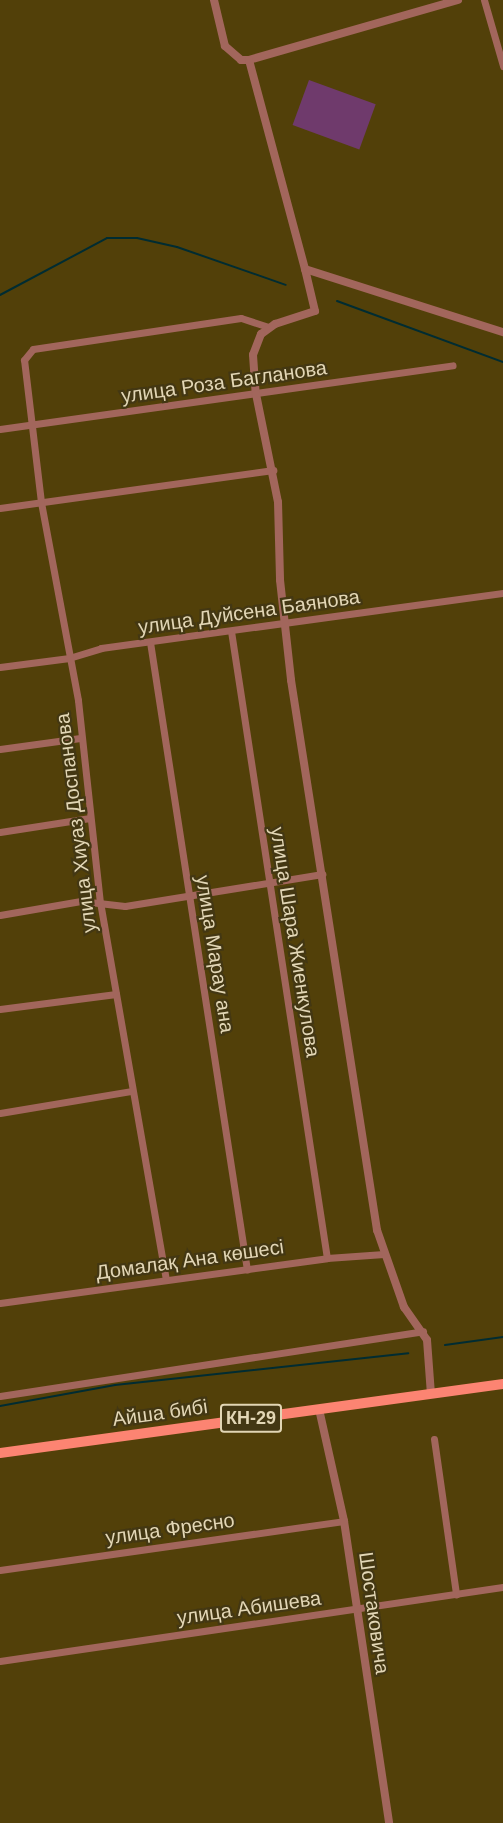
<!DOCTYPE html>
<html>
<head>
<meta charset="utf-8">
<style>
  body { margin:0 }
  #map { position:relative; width:503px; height:1823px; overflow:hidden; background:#524009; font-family:Helvetica,sans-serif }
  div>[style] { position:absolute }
  .green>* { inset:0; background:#6f3a6c; transform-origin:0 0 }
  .stream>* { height:2px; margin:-1px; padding:0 1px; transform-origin:1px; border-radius:1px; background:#002c32 }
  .minor>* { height:7px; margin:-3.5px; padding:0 3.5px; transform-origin:3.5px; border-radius:3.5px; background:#a2665c }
  .tertiary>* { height:8px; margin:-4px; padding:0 4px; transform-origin:4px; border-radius:4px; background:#a2665c }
  .primary>* { height:10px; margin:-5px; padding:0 5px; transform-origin:5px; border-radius:5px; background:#fc8472 }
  span { translate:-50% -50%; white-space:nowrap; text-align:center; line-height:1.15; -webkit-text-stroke:4.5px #433713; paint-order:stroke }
  .shield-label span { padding:2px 4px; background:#433713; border:2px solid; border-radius:4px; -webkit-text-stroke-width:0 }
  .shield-label { font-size:18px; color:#e2d6b5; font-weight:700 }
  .street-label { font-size:20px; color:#e2d6b5 }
</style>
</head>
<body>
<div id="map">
  <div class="green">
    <i style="left:309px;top:80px;width:71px;height:48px;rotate:20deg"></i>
  </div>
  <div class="stream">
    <i style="left:0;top:295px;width:121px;rotate:-28deg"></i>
    <i style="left:107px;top:238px;width:30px"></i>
    <i style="left:137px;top:238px;width:41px;rotate:12.7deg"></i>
    <i style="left:177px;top:247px;width:115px;rotate:19.2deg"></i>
    <i style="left:337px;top:301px;width:177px;rotate:20.2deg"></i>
    <i style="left:445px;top:1345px;width:59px;rotate:-7.9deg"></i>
    <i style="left:0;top:1406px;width:117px;rotate:-10.3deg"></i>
    <i style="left:115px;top:1385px;width:295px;rotate:-6.2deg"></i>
  </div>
  <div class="minor">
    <i style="left:484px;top:0;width:69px;rotate:73.9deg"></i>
    <i style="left:0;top:429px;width:457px;rotate:-8deg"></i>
    <i style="left:0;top:508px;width:276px;rotate:-7.9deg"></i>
    <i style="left:231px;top:631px;width:634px;rotate:81.3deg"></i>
    <i style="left:150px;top:642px;width:635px;rotate:81.22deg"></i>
    <i style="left:0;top:667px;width:70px;rotate:-7.4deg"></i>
    <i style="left:69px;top:658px;width:34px;rotate:-17deg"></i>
    <i style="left:101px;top:648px;width:406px;rotate:-7.8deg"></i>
    <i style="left:0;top:749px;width:81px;rotate:-7.8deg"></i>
    <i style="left:0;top:832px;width:91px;rotate:-8.8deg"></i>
    <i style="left:0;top:915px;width:82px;rotate:-9.8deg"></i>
    <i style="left:81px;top:901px;width:44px;rotate:6.5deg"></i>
    <i style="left:125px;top:906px;width:200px;rotate:-9.2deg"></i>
    <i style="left:0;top:1009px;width:117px;rotate:-7.4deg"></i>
    <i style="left:0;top:1113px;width:134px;rotate:-9.5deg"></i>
    <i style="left:166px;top:1280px;width:383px;rotate:-99.9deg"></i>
    <i style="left:100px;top:903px;width:204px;rotate:-96.2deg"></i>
    <i style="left:78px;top:700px;width:201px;rotate:-100.6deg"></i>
    <i style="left:41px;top:502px;width:143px;rotate:-96.8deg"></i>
    <i style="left:24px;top:360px;width:14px;rotate:-51deg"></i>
    <i style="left:33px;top:349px;width:210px;rotate:-8.5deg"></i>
    <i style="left:241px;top:318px;width:29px;rotate:18deg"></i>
    <i style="left:0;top:1303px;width:330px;rotate:-7.8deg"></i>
    <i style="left:327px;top:1258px;width:57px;rotate:-4deg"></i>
    <i style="left:0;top:1396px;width:428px;rotate:-8.7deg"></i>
    <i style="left:434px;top:1439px;width:157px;rotate:81.9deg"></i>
    <i style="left:0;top:1570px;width:347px;rotate:-8.1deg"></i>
    <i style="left:0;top:1661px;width:508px;rotate:-8.37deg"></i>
  </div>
  <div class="tertiary">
    <i style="left:214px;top:0;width:47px;rotate:76.6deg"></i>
    <i style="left:225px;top:46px;width:21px;rotate:41deg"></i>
    <i style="left:241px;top:60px;width:8px"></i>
    <i style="left:458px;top:0;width:217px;rotate:164deg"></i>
    <i style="left:249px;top:60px;width:216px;rotate:75deg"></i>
    <i style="left:305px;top:269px;width:208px;rotate:17.7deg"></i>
    <i style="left:305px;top:269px;width:43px;rotate:76.6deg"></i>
    <i style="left:315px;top:311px;width:42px;rotate:162deg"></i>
    <i style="left:275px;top:324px;width:17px;rotate:144deg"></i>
    <i style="left:261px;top:334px;width:22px;rotate:111deg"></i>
    <i style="left:253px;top:355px;width:39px;rotate:86deg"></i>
    <i style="left:256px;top:394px;width:110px;rotate:78.5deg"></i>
    <i style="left:278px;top:502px;width:78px;rotate:88.5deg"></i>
    <i style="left:280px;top:580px;width:101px;rotate:83.7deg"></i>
    <i style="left:291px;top:680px;width:557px;rotate:81.11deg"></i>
    <i style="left:377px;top:1230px;width:82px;rotate:70.7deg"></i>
    <i style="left:404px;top:1307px;width:40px;rotate:55.1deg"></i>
    <i style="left:427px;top:1340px;width:54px;rotate:85.8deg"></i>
    <i style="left:319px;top:1409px;width:115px;rotate:77.4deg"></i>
    <i style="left:344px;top:1521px;width:305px;rotate:81.5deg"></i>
  </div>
  <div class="primary">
    <i style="left:0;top:1453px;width:508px;rotate:-7.81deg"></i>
  </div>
  <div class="shield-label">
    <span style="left:251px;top:1418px">КН-29</span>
  </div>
  <div class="street-label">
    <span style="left:224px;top:382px;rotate:-8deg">улица Роза Багланова</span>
    <span style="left:249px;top:612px;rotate:-8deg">улица Дуйсена Баянова</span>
    <span style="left:76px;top:823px;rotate:-97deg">улица Хиуаз Доспанова</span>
    <span style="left:295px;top:942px;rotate:81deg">улица Шара Жиенкулова</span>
    <span style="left:215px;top:954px;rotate:81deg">улица Марау ана</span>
    <span style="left:190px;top:1260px;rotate:-8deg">Домалақ Ана көшесі</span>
    <span style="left:160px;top:1413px;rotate:-8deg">Айша бибі</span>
    <span style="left:170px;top:1529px;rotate:-8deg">улица Фресно</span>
    <span style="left:249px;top:1608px;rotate:-8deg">улица Абишева</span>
    <span style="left:374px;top:1613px;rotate:82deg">Шостаковича</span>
  </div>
</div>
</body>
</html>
